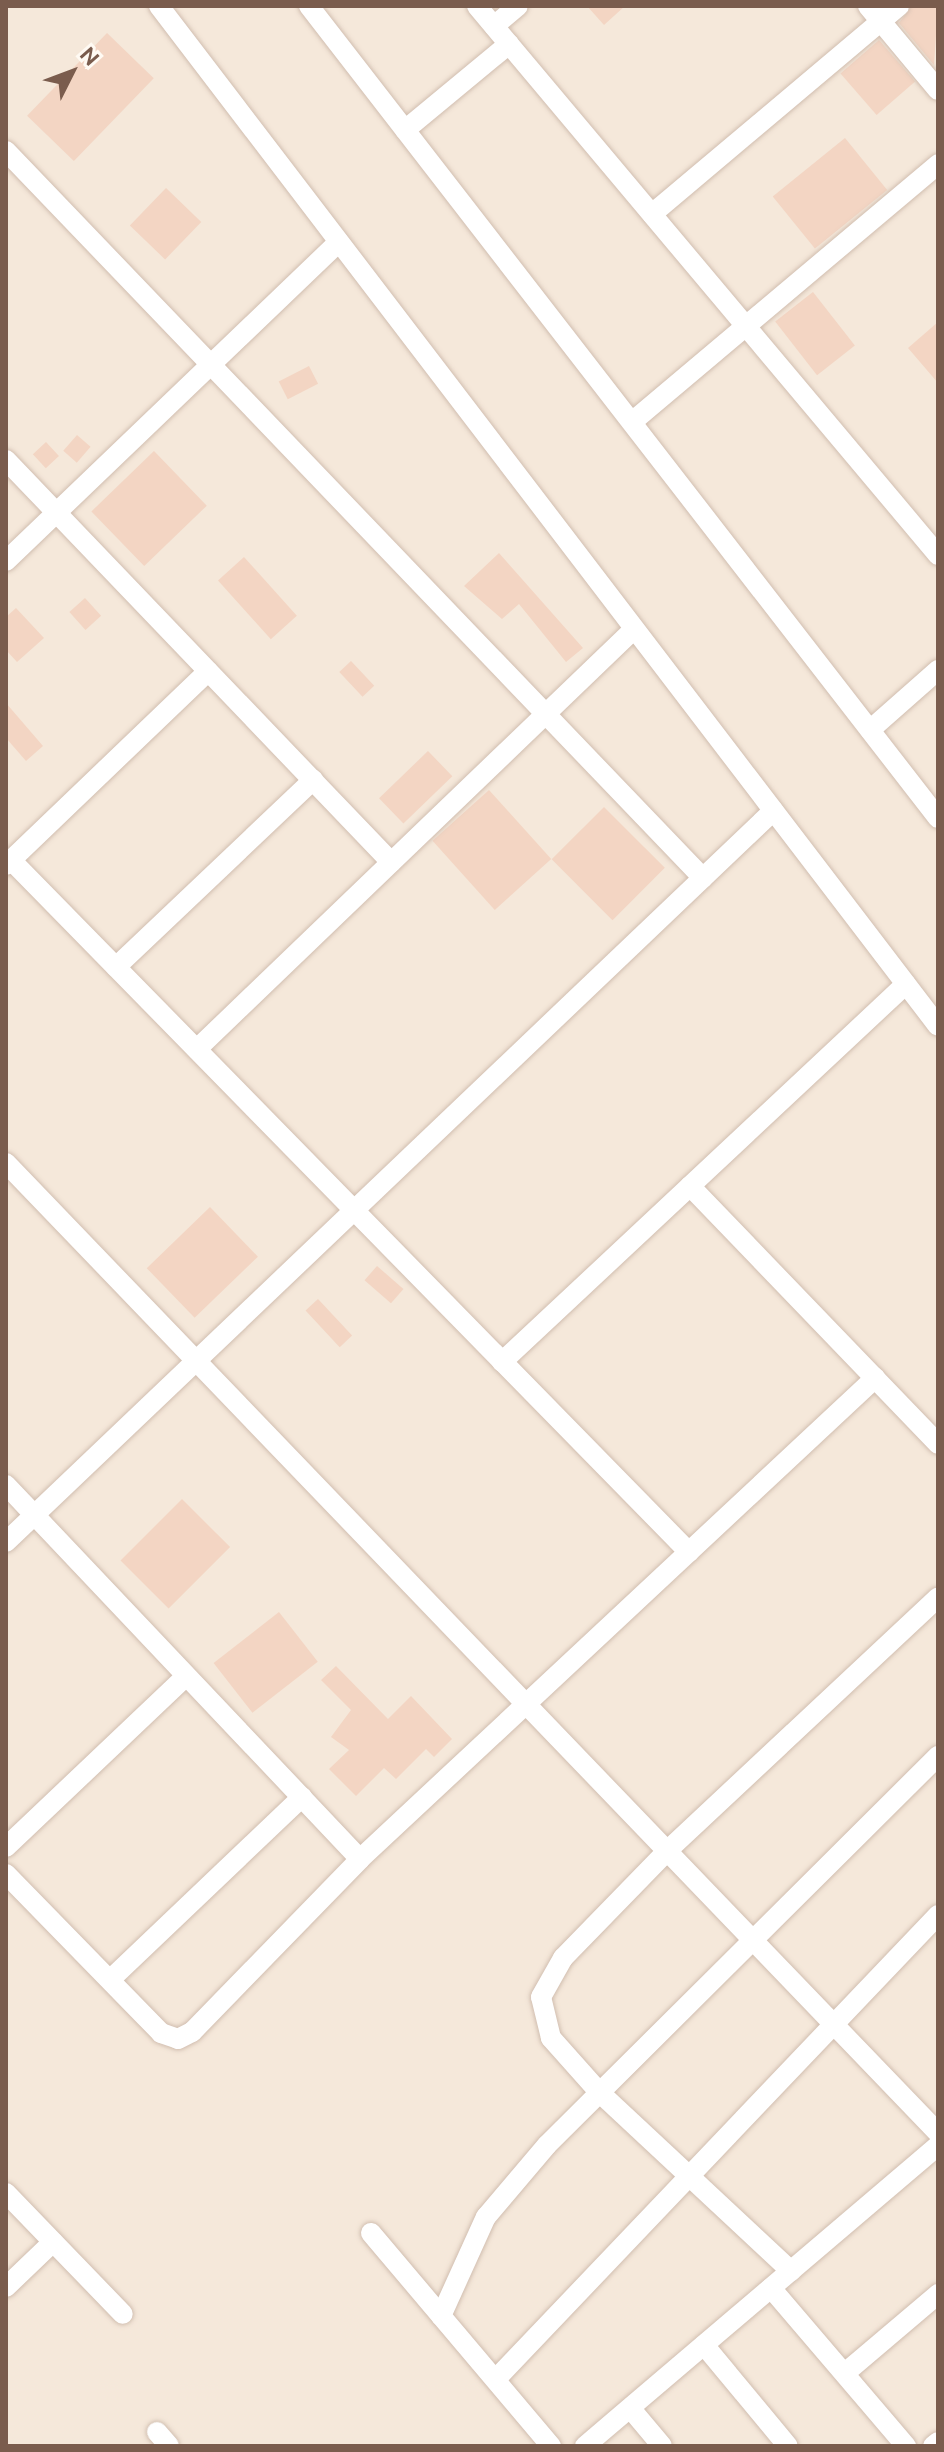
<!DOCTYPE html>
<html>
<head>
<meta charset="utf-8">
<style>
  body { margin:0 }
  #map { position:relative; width:944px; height:2452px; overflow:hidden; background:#fdf6ec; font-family:Ubuntu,sans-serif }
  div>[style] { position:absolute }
  .residential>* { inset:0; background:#f5e8da; transform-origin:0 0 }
  .building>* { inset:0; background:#f3d5c3; transform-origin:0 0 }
  .roads { filter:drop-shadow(0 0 2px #d1beb0) drop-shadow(0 0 2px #d1beb0) }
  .minor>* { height:20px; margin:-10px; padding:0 10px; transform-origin:10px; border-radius:10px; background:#fff }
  span { translate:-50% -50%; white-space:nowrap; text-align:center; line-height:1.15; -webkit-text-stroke:7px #fffaf3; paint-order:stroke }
  .frame { position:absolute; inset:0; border:8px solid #7a5c4d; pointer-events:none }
  .north { position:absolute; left:32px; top:32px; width:80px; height:80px; -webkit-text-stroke:6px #fffaf3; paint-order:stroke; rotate:48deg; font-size:22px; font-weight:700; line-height:32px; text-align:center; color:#7a5c4d }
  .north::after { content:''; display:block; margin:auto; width:28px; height:36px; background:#7a5c4d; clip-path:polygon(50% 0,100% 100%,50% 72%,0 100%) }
</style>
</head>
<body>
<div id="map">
  <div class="residential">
    <i style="left:6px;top:6px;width:932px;height:2440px"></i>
  </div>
  <div class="building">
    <i style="clip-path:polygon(587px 6px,625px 6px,604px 25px)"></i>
    <i style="clip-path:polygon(912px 6px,938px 6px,934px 65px,899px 23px)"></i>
    <i style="left:107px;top:33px;width:65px;height:115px;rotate:44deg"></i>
    <i style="left:879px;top:40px;width:55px;height:51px;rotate:49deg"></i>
    <i style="left:845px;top:138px;width:67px;height:93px;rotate:51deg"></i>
    <i style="left:166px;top:188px;width:49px;height:52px;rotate:44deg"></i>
    <i style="left:813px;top:292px;width:68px;height:48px;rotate:52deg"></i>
    <i style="clip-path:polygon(938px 322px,938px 383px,908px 348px)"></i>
    <i style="left:309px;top:366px;width:20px;height:34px;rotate:63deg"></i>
    <i style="left:77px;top:435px;width:18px;height:21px;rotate:41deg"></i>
    <i style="left:46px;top:442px;width:19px;height:18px;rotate:47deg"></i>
    <i style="left:154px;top:451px;width:76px;height:87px;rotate:46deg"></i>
    <i style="clip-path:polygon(499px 553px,583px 648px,566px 662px,519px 604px,502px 619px,464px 586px)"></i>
    <i style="left:244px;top:557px;width:79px;height:35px;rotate:48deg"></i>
    <i style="left:85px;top:598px;width:24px;height:21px;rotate:48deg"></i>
    <i style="clip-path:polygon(16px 608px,44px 638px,17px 662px,6px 650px,6px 617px)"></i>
    <i style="left:351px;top:661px;width:34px;height:16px;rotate:47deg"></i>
    <i style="clip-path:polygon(6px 703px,43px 746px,26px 761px,6px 738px)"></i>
    <i style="left:428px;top:751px;width:35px;height:68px;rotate:46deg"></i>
    <i style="left:489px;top:790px;width:93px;height:76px;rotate:48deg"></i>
    <i style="left:604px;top:807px;width:86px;height:74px;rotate:45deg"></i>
    <i style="left:210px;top:1207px;width:69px;height:88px;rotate:46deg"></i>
    <i style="left:377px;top:1266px;width:35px;height:19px;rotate:41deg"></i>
    <i style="left:318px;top:1299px;width:50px;height:17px;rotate:47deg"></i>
    <i style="left:182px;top:1499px;width:68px;height:87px;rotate:45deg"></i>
    <i style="left:279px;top:1612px;width:63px;height:83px;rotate:52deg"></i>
    <i style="clip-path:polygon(336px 1666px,388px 1719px,411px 1696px,452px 1739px,434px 1757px,426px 1749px,396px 1779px,384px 1768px,356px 1796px,329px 1769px,349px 1750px,331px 1737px,351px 1710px,321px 1680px)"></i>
  </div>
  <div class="roads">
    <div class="minor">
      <i style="left:159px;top:6px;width:1283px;rotate:52.63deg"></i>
      <i style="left:309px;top:6px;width:1027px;rotate:52.24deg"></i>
      <i style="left:477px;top:6px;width:717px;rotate:49.98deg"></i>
      <i style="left:868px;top:6px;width:109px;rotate:50.2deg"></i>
      <i style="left:494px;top:26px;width:31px;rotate:-40deg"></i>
      <i style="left:405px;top:130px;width:135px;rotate:-39.6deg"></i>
      <i style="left:6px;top:151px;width:1007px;rotate:46.21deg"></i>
      <i style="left:652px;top:214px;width:323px;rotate:-40.1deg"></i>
      <i style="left:632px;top:422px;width:400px;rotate:-40.1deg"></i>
      <i style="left:6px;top:460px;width:557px;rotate:46.24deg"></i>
      <i style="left:6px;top:561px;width:461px;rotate:-43.8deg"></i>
      <i style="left:870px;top:730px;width:91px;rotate:-41.4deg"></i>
      <i style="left:11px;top:860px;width:969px;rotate:45.59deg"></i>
      <i style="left:6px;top:865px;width:280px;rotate:-43.8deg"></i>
      <i style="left:116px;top:967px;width:272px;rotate:-43.5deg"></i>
      <i style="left:197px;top:1049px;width:606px;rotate:-43.86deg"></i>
      <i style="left:6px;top:1163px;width:1345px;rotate:46.14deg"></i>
      <i style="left:690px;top:1186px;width:358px;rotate:46.1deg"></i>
      <i style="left:502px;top:1362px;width:553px;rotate:-43.1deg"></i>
      <i style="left:6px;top:1485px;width:515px;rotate:46.57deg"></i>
      <i style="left:6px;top:1542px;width:1060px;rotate:-43.62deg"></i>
      <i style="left:6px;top:1847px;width:248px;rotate:-43.5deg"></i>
      <i style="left:6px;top:1874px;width:222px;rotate:45.7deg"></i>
      <i style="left:161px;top:2033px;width:18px;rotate:19deg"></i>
      <i style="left:178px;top:2039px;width:16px;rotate:-27deg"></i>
      <i style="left:192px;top:2032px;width:241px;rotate:-45.8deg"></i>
      <i style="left:360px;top:1859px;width:705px;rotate:-43.04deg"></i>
      <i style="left:113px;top:1977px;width:261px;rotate:-43.6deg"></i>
      <i style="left:6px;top:2193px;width:168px;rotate:46deg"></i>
      <i style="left:371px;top:2233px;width:279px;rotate:49.8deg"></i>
      <i style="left:791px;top:2271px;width:261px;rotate:-137deg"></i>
      <i style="left:600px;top:2093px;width:74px;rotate:-131.7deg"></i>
      <i style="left:551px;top:2038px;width:42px;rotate:-103.7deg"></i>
      <i style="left:541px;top:1997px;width:45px;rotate:-60.6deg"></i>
      <i style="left:563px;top:1958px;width:149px;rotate:-45.8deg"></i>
      <i style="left:667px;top:1851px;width:371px;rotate:-43.1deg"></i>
      <i style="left:6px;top:2287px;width:65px;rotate:-43.8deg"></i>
      <i style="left:771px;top:2288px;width:208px;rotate:49.5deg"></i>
      <i style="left:441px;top:2316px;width:109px;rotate:-65.6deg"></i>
      <i style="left:486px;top:2217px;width:94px;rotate:-49.7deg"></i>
      <i style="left:547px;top:2145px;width:552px;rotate:-44.85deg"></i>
      <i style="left:704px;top:2345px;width:131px;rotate:50.3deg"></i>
      <i style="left:845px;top:2373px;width:122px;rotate:-40.3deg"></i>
      <i style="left:496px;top:2379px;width:641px;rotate:-46.39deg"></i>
      <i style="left:631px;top:2409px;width:48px;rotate:50deg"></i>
      <i style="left:157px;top:2432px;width:18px;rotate:49deg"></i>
      <i style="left:585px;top:2446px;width:463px;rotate:-40.4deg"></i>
      <i style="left:933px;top:2446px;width:6px;rotate:-39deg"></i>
    </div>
  </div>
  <div class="frame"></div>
  <div class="north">N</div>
</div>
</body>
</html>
